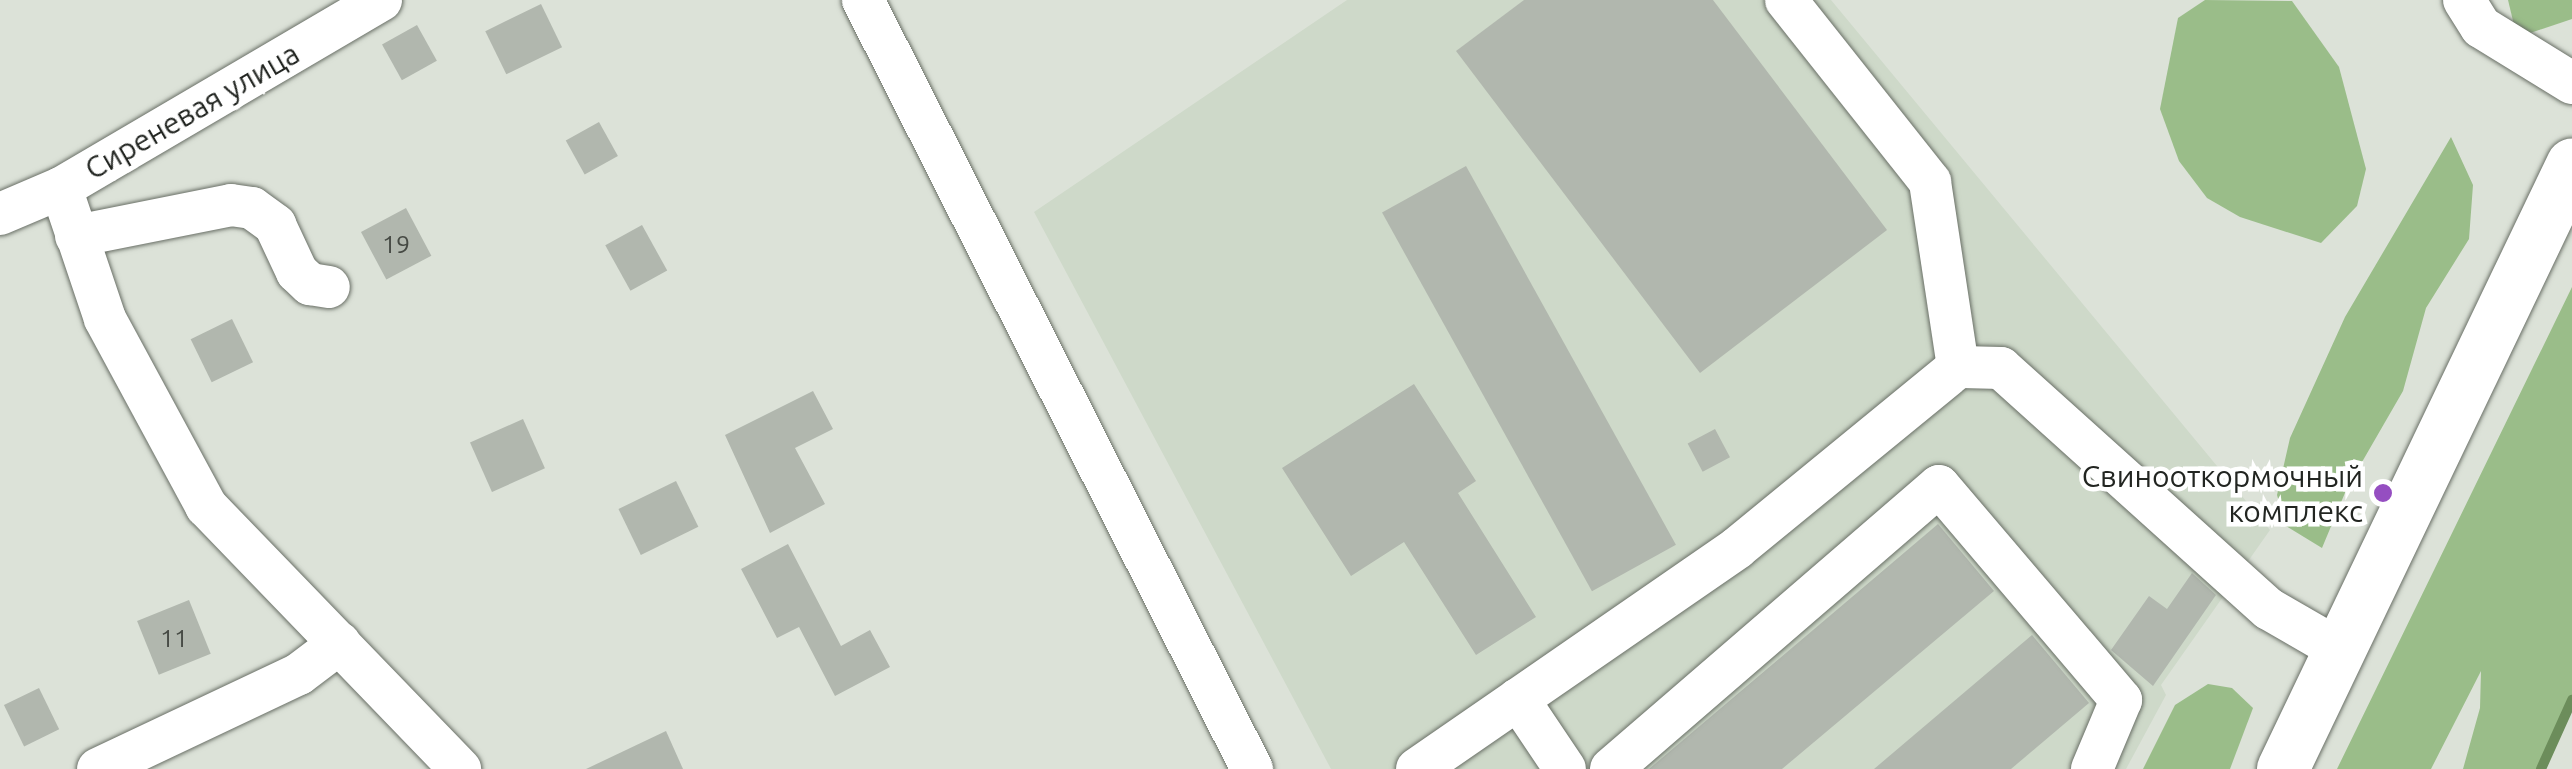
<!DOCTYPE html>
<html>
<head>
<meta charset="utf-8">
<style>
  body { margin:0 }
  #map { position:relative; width:2572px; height:769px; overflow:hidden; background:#dce2d8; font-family:Ubuntu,sans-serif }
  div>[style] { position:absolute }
  .built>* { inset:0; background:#ced9c9 }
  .forest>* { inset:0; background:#9abd89 }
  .stream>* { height:10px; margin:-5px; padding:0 5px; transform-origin:5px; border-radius:5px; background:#6c8d5b }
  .building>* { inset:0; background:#b1b7ae; transform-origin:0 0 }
  .roads { filter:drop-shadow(0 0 2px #696f66) drop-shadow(0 0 2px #696f66) }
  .minor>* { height:42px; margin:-21px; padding:0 21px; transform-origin:21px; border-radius:21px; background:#fff }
  .major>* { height:52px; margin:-26px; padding:0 26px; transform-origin:26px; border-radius:26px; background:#fff }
  .dots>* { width:28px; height:28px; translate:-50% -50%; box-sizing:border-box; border:5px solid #fff; border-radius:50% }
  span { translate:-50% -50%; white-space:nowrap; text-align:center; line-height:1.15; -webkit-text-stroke:9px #fff; paint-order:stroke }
  .number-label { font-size:25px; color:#464a44 }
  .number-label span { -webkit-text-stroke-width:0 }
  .street-label { font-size:30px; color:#222521 }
  .poi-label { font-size:30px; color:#222521 }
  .right { translate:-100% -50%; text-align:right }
</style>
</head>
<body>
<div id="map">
  <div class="built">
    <i style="clip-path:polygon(1347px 0,1831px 0,2270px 530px,2161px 685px,2166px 695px,2126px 769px,1331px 769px,1034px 212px)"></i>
  </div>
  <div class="forest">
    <i style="clip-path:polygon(2205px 0,2292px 1px,2339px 67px,2366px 169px,2357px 206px,2321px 243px,2240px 217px,2207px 198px,2179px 161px,2160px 109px,2178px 18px)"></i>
    <i style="clip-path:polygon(2508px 0,2572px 0,2572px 19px,2530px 33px,2514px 25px)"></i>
    <i style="clip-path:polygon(2451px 137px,2473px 185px,2469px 239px,2426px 308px,2403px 391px,2347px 488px,2322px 548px,2286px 526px,2277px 495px,2290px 438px,2345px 317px)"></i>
    <i style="clip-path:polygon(2572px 287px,2572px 706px,2560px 732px,2542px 769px,2463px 769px,2480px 708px,2481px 671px,2431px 769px,2337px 769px)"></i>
    <i style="clip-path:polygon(2208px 684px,2232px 688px,2253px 708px,2230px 769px,2143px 769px,2175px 705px)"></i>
  </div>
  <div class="stream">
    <i style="left:2541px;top:769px;width:76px;rotate:-65.8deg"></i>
  </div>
  <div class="building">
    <i style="clip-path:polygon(1524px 0,1713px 0,1887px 230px,1700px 373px,1456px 51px)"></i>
    <i style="left:541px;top:4px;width:48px;height:62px;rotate:64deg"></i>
    <i style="left:417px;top:25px;width:41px;height:40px;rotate:61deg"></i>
    <i style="left:599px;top:122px;width:39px;height:38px;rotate:61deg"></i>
    <i style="left:1466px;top:166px;width:433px;height:96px;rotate:61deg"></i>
    <i style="left:406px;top:208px;width:54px;height:51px;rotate:62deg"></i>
    <i style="left:642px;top:225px;width:52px;height:42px;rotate:61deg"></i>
    <i style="left:232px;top:319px;width:48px;height:46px;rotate:64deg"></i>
    <i style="clip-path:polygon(1414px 384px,1476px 481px,1458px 493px,1536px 617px,1476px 655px,1404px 542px,1351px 576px,1282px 468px)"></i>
    <i style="clip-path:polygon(813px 391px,833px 429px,795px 448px,825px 504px,770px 533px,725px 435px)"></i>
    <i style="left:523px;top:419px;width:54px;height:58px;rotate:66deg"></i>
    <i style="left:1715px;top:429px;width:32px;height:31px;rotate:62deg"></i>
    <i style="left:676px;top:481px;width:51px;height:64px;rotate:64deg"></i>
    <i style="clip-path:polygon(1938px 524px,1994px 591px,1782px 769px,1649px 769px)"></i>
    <i style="clip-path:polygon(788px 544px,841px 646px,870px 630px,890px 667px,835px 696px,799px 627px,777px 638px,741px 569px)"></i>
    <i style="clip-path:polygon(2192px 573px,2216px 595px,2153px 686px,2111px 650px,2149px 596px,2167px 609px)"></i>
    <i style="left:189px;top:600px;width:58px;height:56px;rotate:68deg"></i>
    <i style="clip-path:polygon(2032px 635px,2089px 703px,2011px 769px,1874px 769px)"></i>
    <i style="left:39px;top:688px;width:46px;height:39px;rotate:64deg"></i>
    <i style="clip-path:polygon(666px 731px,683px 769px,586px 769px)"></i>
  </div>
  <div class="roads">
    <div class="minor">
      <i style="left:863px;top:0;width:862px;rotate:63.17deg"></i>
      <i style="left:1786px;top:0;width:232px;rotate:51.6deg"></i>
      <i style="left:1930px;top:182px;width:187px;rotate:81.4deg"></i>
      <i style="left:2464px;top:0;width:32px;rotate:58deg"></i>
      <i style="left:2481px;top:27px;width:107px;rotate:31.6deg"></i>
      <i style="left:61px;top:188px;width:138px;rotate:71.4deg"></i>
      <i style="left:105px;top:319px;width:213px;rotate:61.6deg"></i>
      <i style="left:206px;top:506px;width:366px;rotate:46deg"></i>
      <i style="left:0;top:214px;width:66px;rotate:-23.1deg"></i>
      <i style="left:61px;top:188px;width:371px;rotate:-30.4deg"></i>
      <i style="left:76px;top:236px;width:158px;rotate:-11.3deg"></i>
      <i style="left:231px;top:205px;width:21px;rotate:8deg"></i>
      <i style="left:252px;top:208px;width:29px;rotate:36deg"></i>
      <i style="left:275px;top:225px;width:52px;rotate:64.9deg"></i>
      <i style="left:297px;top:272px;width:18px;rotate:43deg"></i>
      <i style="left:310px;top:284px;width:19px;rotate:9deg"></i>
      <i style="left:1518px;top:699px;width:84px;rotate:56.1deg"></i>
      <i style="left:98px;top:769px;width:222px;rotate:-25.3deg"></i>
      <i style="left:299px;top:674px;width:51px;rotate:-37.1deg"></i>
      <i style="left:1417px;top:769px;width:389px;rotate:-34.6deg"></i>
      <i style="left:1737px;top:548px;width:286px;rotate:-39.3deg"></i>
      <i style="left:1958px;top:367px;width:43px;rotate:1.3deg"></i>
      <i style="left:2001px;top:368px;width:360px;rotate:42deg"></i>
      <i style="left:2269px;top:609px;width:82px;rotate:30deg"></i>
      <i style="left:1611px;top:769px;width:433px;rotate:-40.8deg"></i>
      <i style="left:1939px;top:486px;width:281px;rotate:49.6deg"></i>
      <i style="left:2121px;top:700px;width:75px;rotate:112.8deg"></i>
    </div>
    <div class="major">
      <i style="left:2283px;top:769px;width:670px;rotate:-64.43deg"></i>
    </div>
  </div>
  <div class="dots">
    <i style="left:2383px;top:493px;background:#954ec1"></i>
  </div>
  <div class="number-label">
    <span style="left:396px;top:244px">19</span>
    <span style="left:174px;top:638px">11</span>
  </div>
  <div class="street-label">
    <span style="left:192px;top:111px;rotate:-30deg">Сиреневая улица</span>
  </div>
  <div class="poi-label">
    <span class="right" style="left:2363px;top:493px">Свинооткормочный<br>комплекс</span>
  </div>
</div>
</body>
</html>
